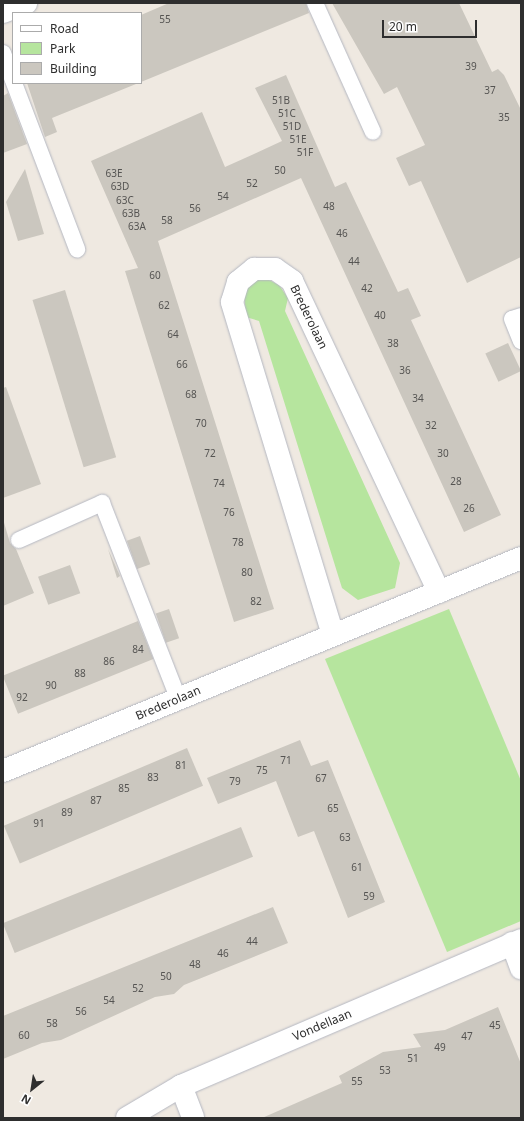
<!DOCTYPE html>
<html>
<head>
<meta charset="utf-8">
<style>
  body { margin:0 }
  #map { position:relative; width:524px; height:1121px; overflow:hidden; background:#efe9e1; font-family:"Noto Sans",sans-serif }
  div>[style] { position:absolute }
  .green>* { inset:0; background:#b6e59e }
  .building>* { inset:0; background:#cbc7bf; transform-origin:0 0 }
  .roads { filter:drop-shadow(0 0 1px #b4b7c1) drop-shadow(0 0 1px #b4b7c1) }
  .lane>* { height:16px; margin:-8px; padding:0 8px; transform-origin:8px; border-radius:8px; background:#fff }
  .street>* { height:22px; margin:-11px; padding:0 11px; transform-origin:11px; border-radius:11px; background:#fff }
  span { translate:-50% -50%; white-space:nowrap; text-align:center; line-height:1.15; -webkit-text-stroke:3.5px #fff; paint-order:stroke }
  .number-label { font-size:10px; color:#555452 }
  .number-label span { -webkit-text-stroke-width:0 }
  .street-label { font-size:12px; color:#2e2e2e }
  .frame { position:absolute; inset:0; border:4px solid #2e2e2e; pointer-events:none }
  .legend { position:absolute; left:12px; top:12px; width:130px; height:72px; box-sizing:border-box; background:#fff; border:1px solid #ababab; margin:0; padding:5px 7px; list-style:none; font-size:12px; color:#2e2e2e }
  .legend li { display:flex; align-items:center; gap:8px; height:20px }
  .legend b { width:20px; border:1px solid #ababab }
  .north { position:absolute; left:12px; top:1069px; width:40px; height:40px; -webkit-text-stroke:3px #fff; paint-order:stroke; rotate:210deg; font-size:11px; font-weight:700; line-height:16px; text-align:center; color:#2e2e2e }
  .north::after { content:''; display:block; margin:auto; width:14px; height:18px; background:#2e2e2e; clip-path:polygon(50% 0,100% 100%,50% 72%,0 100%) }
  .scale { position:absolute; left:382px; top:20px; width:95px; height:18px; box-sizing:border-box; border:2px solid #2e2e2e; border-top:0; padding-left:5px; font-size:12px; line-height:14px; white-space:nowrap; color:#2e2e2e; -webkit-text-stroke:3px #fff; paint-order:stroke }
</style>
</head>
<body>
<div id="map">
  <div class="green">
    <i style="clip-path:polygon(265px 278px,279px 285px,288px 298px,285px 311px,400px 563px,395px 588px,358px 600px,342px 588px,259px 321px,246px 317px,244px 292px,253px 281px)"></i>
    <i style="clip-path:polygon(449px 609px,521px 781px,521px 921px,447px 952px,325px 659px)"></i>
  </div>
  <div class="building">
    <i style="clip-path:polygon(169px 3px,306px 3px,309px 13px,141px 82px,141px 15px)"></i>
    <i style="clip-path:polygon(332px 3px,459px 3px,492px 72px,498px 69px,504px 75px,521px 110px,521px 257px,467px 283px,421px 181px,409px 186px,396px 158px,425px 145px,397px 87px,384px 94px)"></i>
    <i style="clip-path:polygon(286px 75px,335px 187px,346px 182px,398px 292px,408px 288px,421px 316px,411px 320px,501px 515px,464px 532px,301px 178px,158px 241px,274px 609px,234px 622px,125px 271px,138px 268px,91px 161px,202px 112px,225px 167px,254px 154px,282px 141px,255px 88px)"></i>
    <i style="clip-path:polygon(27px 83px,136px 83px,136px 84px,52px 118px,57px 132px,45px 137px)"></i>
    <i style="clip-path:polygon(8px 93px,27px 144px,3px 153px,3px 96px)"></i>
    <i style="clip-path:polygon(25px 169px,44px 234px,18px 241px,6px 202px)"></i>
    <i style="left:65px;top:290px;width:175px;height:34px;rotate:73deg"></i>
    <i style="left:508px;top:343px;width:31px;height:25px;rotate:65deg"></i>
    <i style="clip-path:polygon(6px 387px,41px 484px,3px 498px,3px 388px)"></i>
    <i style="clip-path:polygon(3px 519px,10px 543px,16px 549px,34px 593px,3px 606px)"></i>
    <i style="left:140px;top:536px;width:30px;height:14px;rotate:70deg"></i>
    <i style="clip-path:polygon(108px 549px,120px 576px,117px 578px)"></i>
    <i style="left:70px;top:565px;width:30px;height:34px;rotate:70deg"></i>
    <i style="left:169px;top:609px;width:31px;height:14px;rotate:71deg"></i>
    <i style="left:138px;top:621px;width:41px;height:146px;rotate:68deg"></i>
    <i style="clip-path:polygon(300px 740px,311px 766px,328px 760px,385px 902px,348px 918px,314px 831px,298px 837px,276px 781px,218px 804px,207px 778px)"></i>
    <i style="left:187px;top:748px;width:41px;height:199px;rotate:67deg"></i>
    <i style="left:241px;top:827px;width:32px;height:257px;rotate:68deg"></i>
    <i style="clip-path:polygon(273px 907px,288px 943px,184px 985px,174px 994px,155px 997px,61px 1040px,42px 1043px,3px 1059px,3px 1016px)"></i>
    <i style="clip-path:polygon(498px 1007px,521px 1064px,521px 1118px,262px 1118px,342px 1083px,339px 1076px,383px 1052px,421px 1047px,413px 1034px,445px 1030px)"></i>
  </div>
  <div class="roads">
    <div class="lane">
      <i style="left:315px;top:3px;width:141px;rotate:65.8deg"></i>
      <i style="left:3px;top:53px;width:29px;rotate:70deg"></i>
      <i style="left:14px;top:83px;width:178px;rotate:69.2deg"></i>
      <i style="left:521px;top:316px;width:9px;rotate:162deg"></i>
      <i style="left:512px;top:319px;width:24px;rotate:68deg"></i>
      <i style="left:19px;top:540px;width:91px;rotate:-24deg"></i>
      <i style="left:102px;top:503px;width:209px;rotate:68.7deg"></i>
    </div>
    <div class="street">
      <i style="left:3px;top:12px;width:25px;rotate:-21deg"></i>
      <i style="left:333px;top:635px;width:348px;rotate:-106.9deg"></i>
      <i style="left:232px;top:302px;width:21px;rotate:-73deg"></i>
      <i style="left:238px;top:282px;width:21px;rotate:-39deg"></i>
      <i style="left:254px;top:269px;width:21px"></i>
      <i style="left:275px;top:269px;width:21px;rotate:35deg"></i>
      <i style="left:292px;top:281px;width:344px;rotate:64.7deg"></i>
      <i style="left:3px;top:771px;width:560px;rotate:-22.35deg"></i>
      <i style="left:512px;top:943px;width:27px;rotate:70deg"></i>
      <i style="left:181px;top:1086px;width:34px;rotate:69deg"></i>
      <i style="left:127px;top:1118px;width:63px;rotate:-30.7deg"></i>
      <i style="left:181px;top:1086px;width:370px;rotate:-23.2deg"></i>
    </div>
  </div>
  <div class="number-label">
    <span style="left:165px;top:20px">55</span>
    <span style="left:471px;top:67px">39</span>
    <span style="left:490px;top:91px">37</span>
    <span style="left:281px;top:101px">51B</span>
    <span style="left:287px;top:114px">51C</span>
    <span style="left:504px;top:118px">35</span>
    <span style="left:292px;top:127px">51D</span>
    <span style="left:298px;top:140px">51E</span>
    <span style="left:305px;top:153px">51F</span>
    <span style="left:280px;top:171px">50</span>
    <span style="left:114px;top:174px">63E</span>
    <span style="left:252px;top:184px">52</span>
    <span style="left:120px;top:187px">63D</span>
    <span style="left:223px;top:197px">54</span>
    <span style="left:125px;top:201px">63C</span>
    <span style="left:329px;top:207px">48</span>
    <span style="left:195px;top:209px">56</span>
    <span style="left:131px;top:214px">63B</span>
    <span style="left:167px;top:221px">58</span>
    <span style="left:137px;top:227px">63A</span>
    <span style="left:342px;top:234px">46</span>
    <span style="left:354px;top:262px">44</span>
    <span style="left:155px;top:276px">60</span>
    <span style="left:367px;top:289px">42</span>
    <span style="left:164px;top:306px">62</span>
    <span style="left:380px;top:316px">40</span>
    <span style="left:173px;top:335px">64</span>
    <span style="left:393px;top:344px">38</span>
    <span style="left:182px;top:365px">66</span>
    <span style="left:405px;top:371px">36</span>
    <span style="left:191px;top:395px">68</span>
    <span style="left:418px;top:399px">34</span>
    <span style="left:201px;top:424px">70</span>
    <span style="left:431px;top:426px">32</span>
    <span style="left:210px;top:454px">72</span>
    <span style="left:443px;top:454px">30</span>
    <span style="left:456px;top:482px">28</span>
    <span style="left:219px;top:484px">74</span>
    <span style="left:469px;top:509px">26</span>
    <span style="left:229px;top:513px">76</span>
    <span style="left:238px;top:543px">78</span>
    <span style="left:247px;top:573px">80</span>
    <span style="left:256px;top:602px">82</span>
    <span style="left:138px;top:650px">84</span>
    <span style="left:109px;top:662px">86</span>
    <span style="left:80px;top:674px">88</span>
    <span style="left:51px;top:686px">90</span>
    <span style="left:22px;top:698px">92</span>
    <span style="left:286px;top:761px">71</span>
    <span style="left:181px;top:766px">81</span>
    <span style="left:262px;top:771px">75</span>
    <span style="left:153px;top:778px">83</span>
    <span style="left:321px;top:779px">67</span>
    <span style="left:235px;top:782px">79</span>
    <span style="left:124px;top:789px">85</span>
    <span style="left:96px;top:801px">87</span>
    <span style="left:333px;top:809px">65</span>
    <span style="left:67px;top:813px">89</span>
    <span style="left:39px;top:824px">91</span>
    <span style="left:345px;top:838px">63</span>
    <span style="left:357px;top:868px">61</span>
    <span style="left:369px;top:897px">59</span>
    <span style="left:252px;top:942px">44</span>
    <span style="left:223px;top:954px">46</span>
    <span style="left:195px;top:965px">48</span>
    <span style="left:166px;top:977px">50</span>
    <span style="left:138px;top:989px">52</span>
    <span style="left:109px;top:1001px">54</span>
    <span style="left:81px;top:1012px">56</span>
    <span style="left:52px;top:1024px">58</span>
    <span style="left:495px;top:1026px">45</span>
    <span style="left:24px;top:1036px">60</span>
    <span style="left:467px;top:1037px">47</span>
    <span style="left:440px;top:1048px">49</span>
    <span style="left:413px;top:1059px">51</span>
    <span style="left:385px;top:1071px">53</span>
    <span style="left:357px;top:1082px">55</span>
  </div>
  <div class="street-label">
    <span style="left:309px;top:317px;rotate:64deg">Brederolaan</span>
    <span style="left:168px;top:703px;rotate:-23deg">Brederolaan</span>
    <span style="left:322px;top:1025px;rotate:-23deg">Vondellaan</span>
  </div>
  <div class="frame"></div>
  <ul class="legend">
  <li><b style="height:5px;background:#fff"></b>Road</li>
  <li><b style="height:11px;background:#b6e59e"></b>Park</li>
  <li><b style="height:11px;background:#cbc7bf"></b>Building</li>
  </ul>
  <div class="north">N</div>
  <div class="scale">20 m</div>
</div>
</body>
</html>
